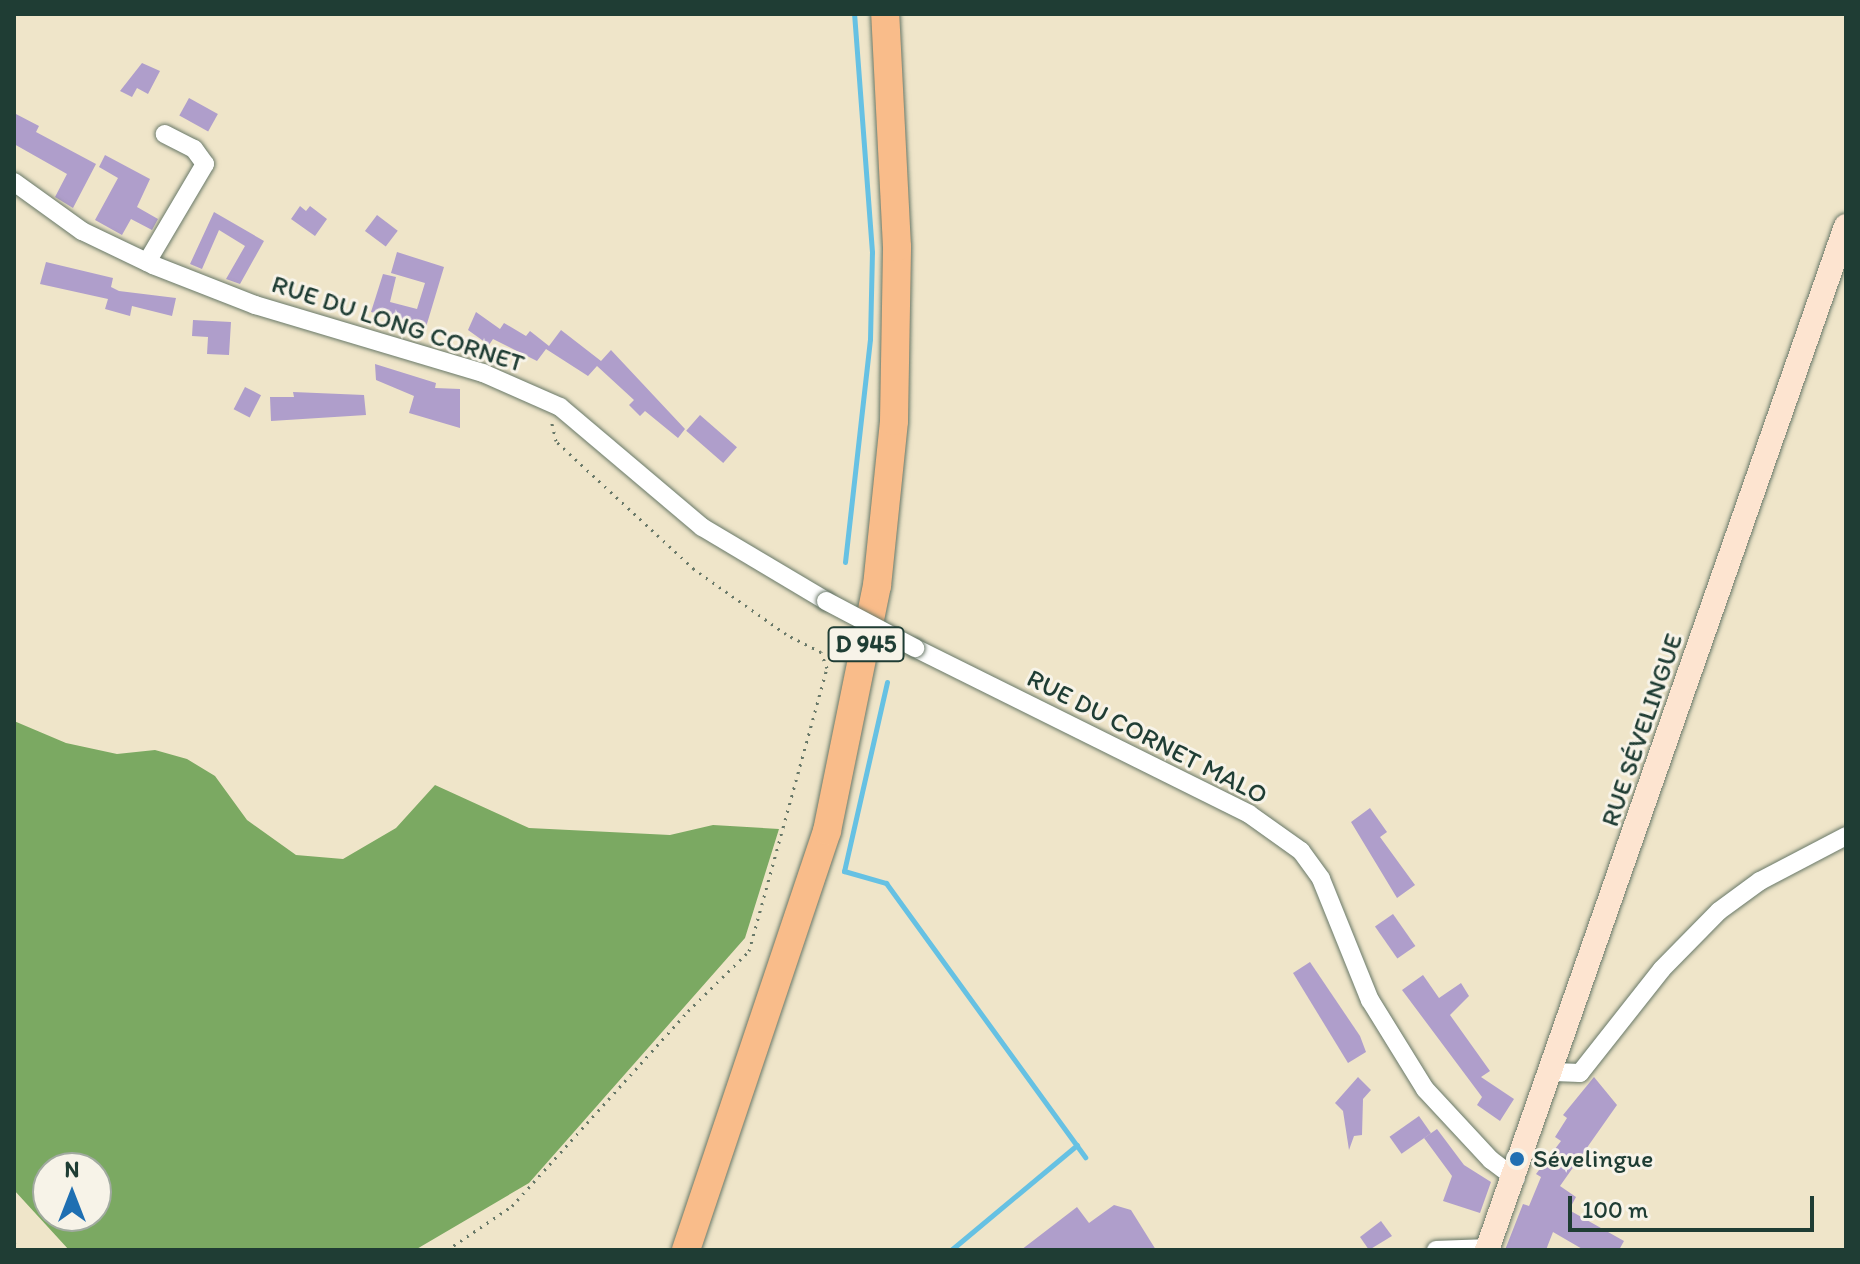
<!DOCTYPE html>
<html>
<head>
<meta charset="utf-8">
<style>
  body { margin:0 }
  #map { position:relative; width:1860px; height:1264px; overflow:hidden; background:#efe5c9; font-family:Itim,sans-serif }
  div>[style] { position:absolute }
  .forest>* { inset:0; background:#7ba962 }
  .stream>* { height:5px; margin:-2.5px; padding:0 2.5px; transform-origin:2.5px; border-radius:2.5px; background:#66c1e3 }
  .building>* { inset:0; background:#af9ecb; transform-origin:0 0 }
  .path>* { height:3px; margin-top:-1.5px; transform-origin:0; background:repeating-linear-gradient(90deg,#687868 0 2px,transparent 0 8px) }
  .roads { filter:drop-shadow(0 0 2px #687868) drop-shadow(0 0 2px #687868) }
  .minor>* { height:18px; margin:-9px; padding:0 9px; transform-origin:9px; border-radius:9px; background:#fff }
  .secondary>* { height:24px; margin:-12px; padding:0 12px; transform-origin:12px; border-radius:12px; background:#fde4d0 }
  .primary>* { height:28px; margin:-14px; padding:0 14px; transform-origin:14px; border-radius:14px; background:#f9bc8a }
  .bridges { filter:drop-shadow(0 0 2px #687868) drop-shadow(0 0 2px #687868) }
  .minor-bridge>* { height:18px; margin:-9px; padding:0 9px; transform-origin:9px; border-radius:9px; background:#fff }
  .dots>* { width:22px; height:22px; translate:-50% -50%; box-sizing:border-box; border:4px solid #f7f3e8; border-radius:50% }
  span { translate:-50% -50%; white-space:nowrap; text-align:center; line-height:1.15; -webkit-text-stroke:6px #f7f3e8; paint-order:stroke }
  .shield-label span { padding:2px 6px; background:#f7f3e8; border:2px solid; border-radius:6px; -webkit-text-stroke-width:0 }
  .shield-label { font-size:24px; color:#1f3d34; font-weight:700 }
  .street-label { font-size:26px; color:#1f3d34 }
  .poi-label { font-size:26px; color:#1f3d34 }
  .left { translate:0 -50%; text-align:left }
  .frame { position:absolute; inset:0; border:16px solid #1f3d34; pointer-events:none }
  .north { position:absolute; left:32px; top:1152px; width:80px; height:80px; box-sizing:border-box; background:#f7f3e8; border:2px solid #a1aaa0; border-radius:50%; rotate:0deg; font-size:22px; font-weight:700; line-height:32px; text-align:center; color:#1f3d34 }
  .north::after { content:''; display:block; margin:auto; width:28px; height:36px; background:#1f6fb2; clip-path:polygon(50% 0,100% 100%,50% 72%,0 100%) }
  .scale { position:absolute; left:1568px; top:1196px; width:246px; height:36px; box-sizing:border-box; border:4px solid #1f3d34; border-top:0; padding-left:10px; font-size:24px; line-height:28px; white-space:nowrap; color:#1f3d34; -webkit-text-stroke:6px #f7f3e8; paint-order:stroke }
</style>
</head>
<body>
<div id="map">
  <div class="forest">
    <i style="clip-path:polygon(evenodd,14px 721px,66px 743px,117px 754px,155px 750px,187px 759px,215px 776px,247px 820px,296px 855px,343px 859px,396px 828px,435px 785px,529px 828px,670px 835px,713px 825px,779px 829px,745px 938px,529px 1183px,415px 1250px,69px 1250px,14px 1190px,14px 721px,48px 1168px,96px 1168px,96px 1216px,48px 1216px,48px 1168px)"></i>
  </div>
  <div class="stream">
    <i style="left:845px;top:562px;width:224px;rotate:-83.6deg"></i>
    <i style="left:870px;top:339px;width:87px;rotate:-88.7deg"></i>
    <i style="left:872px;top:252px;width:239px;rotate:-94.3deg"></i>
    <i style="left:887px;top:682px;width:194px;rotate:102.8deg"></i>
    <i style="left:844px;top:871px;width:44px;rotate:15.9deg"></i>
    <i style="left:886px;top:883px;width:339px;rotate:54deg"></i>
    <i style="left:951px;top:1250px;width:164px;rotate:-39.8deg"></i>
  </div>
  <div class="building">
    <i style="clip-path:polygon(142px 63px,160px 71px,148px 94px,137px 88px,132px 97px,120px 91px)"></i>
    <i style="left:189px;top:98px;width:33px;height:20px;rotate:29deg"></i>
    <i style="clip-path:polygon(14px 113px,39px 126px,36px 132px,96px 164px,73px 208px,55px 197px,67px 174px,14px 144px)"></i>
    <i style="clip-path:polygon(105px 155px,150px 179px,137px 207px,158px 219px,152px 230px,131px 219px,122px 235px,95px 220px,118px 178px,99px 167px)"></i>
    <i style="clip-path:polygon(300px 206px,306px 211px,310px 206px,327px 219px,315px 236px,291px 219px)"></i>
    <i style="clip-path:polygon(214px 212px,264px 241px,240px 284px,226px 279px,245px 246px,219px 230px,202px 269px,190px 264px)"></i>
    <i style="left:377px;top:215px;width:26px;height:20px;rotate:37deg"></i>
    <i style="clip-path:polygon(397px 252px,444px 267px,426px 327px,371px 312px,383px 274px,396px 277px,390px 302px,417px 309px,425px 283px,391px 273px)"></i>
    <i style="clip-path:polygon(46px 262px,113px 278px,111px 287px,119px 291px,176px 298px,172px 316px,132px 306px,130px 316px,105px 309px,108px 299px,40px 284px)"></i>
    <i style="clip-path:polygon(476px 312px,500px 329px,504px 323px,526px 336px,530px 331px,549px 346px,561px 330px,601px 361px,611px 350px,685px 429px,678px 438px,645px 411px,640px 416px,629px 405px,634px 400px,597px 366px,588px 376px,546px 349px,537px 361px,493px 339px,489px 345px,468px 330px)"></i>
    <i style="clip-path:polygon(193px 320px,231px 322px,229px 355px,207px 354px,208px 337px,192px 336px)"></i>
    <i style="clip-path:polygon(375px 364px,436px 383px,435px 388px,460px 389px,460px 428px,409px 413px,414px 396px,376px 380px)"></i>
    <i style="left:245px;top:387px;width:18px;height:25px;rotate:27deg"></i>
    <i style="clip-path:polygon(293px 392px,364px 395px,366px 415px,271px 421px,270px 397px,294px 397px)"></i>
    <i style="left:700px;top:415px;width:49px;height:21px;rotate:41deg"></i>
    <i style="clip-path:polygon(1370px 808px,1387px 832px,1380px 837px,1415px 885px,1397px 898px,1351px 822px)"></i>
    <i style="left:1393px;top:914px;width:39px;height:22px;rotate:55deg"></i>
    <i style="clip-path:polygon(1310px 962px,1360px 1036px,1366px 1052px,1348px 1063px,1293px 973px)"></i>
    <i style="clip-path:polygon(1423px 975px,1439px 998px,1461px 983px,1469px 996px,1450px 1015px,1490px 1071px,1481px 1077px,1514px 1099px,1500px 1121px,1477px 1105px,1482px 1097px,1402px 990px)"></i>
    <i style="clip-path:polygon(1358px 1077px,1371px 1090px,1363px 1099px,1362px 1135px,1354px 1136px,1349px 1150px,1343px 1111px,1335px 1103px)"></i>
    <i style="clip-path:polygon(1594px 1077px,1617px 1105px,1560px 1186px,1576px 1197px,1569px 1210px,1624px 1241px,1619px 1250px,1584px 1250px,1553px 1232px,1546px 1250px,1505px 1250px,1523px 1204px,1529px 1206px,1541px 1177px,1536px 1174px,1561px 1141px,1555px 1137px,1567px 1118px,1563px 1115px)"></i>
    <i style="left:1419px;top:1116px;width:21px;height:36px;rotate:55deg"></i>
    <i style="clip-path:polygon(1437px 1129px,1464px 1165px,1491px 1182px,1480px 1213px,1443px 1201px,1452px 1176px,1424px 1138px)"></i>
    <i style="clip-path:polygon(1114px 1205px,1131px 1210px,1156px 1250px,1021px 1250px,1077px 1207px,1089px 1223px)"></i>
    <i style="clip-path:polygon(1381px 1221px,1392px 1236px,1369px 1250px,1360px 1237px)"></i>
  </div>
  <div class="path">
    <i style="left:14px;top:1243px;width:9px;rotate:49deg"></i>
    <i style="left:447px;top:1250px;width:78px;rotate:-34.1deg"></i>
    <i style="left:512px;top:1206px;width:263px;rotate:-47.9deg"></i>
    <i style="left:688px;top:1011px;width:86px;rotate:-44.5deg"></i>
    <i style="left:749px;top:951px;width:294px;rotate:-74.6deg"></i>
    <i style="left:827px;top:668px;width:17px;rotate:-111deg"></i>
    <i style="left:821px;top:652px;width:39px;rotate:-153deg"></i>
    <i style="left:786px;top:634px;width:113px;rotate:-144.8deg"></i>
    <i style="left:694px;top:569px;width:188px;rotate:-137.2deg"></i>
    <i style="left:556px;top:441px;width:22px;rotate:-103deg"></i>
  </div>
  <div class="roads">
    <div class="minor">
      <i style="left:14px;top:182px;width:84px;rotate:35.8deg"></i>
      <i style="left:82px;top:231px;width:79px;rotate:25.6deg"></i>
      <i style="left:153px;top:265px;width:110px;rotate:21.4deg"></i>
      <i style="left:255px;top:305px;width:238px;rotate:16.6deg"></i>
      <i style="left:483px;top:373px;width:84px;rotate:23.8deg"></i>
      <i style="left:560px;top:407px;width:186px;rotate:40.2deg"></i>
      <i style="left:702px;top:527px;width:144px;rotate:30.8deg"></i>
      <i style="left:147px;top:262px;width:114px;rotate:-59.4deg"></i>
      <i style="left:205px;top:164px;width:19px;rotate:-126deg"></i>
      <i style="left:194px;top:149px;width:33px;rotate:-153deg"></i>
      <i style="left:915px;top:648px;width:373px;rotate:26.4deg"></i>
      <i style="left:1249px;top:814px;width:64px;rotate:35.4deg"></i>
      <i style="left:1301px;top:851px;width:34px;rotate:54deg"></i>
      <i style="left:1321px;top:879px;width:131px;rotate:68deg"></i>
      <i style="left:1370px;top:1000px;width:105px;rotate:58.3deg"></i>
      <i style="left:1425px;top:1089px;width:97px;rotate:47.1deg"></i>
      <i style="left:1491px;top:1160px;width:31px;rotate:37deg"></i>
      <i style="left:1554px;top:1072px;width:26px;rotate:2deg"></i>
      <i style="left:1580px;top:1073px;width:132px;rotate:-51.7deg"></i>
      <i style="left:1662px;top:969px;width:81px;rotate:-45.5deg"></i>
      <i style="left:1719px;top:911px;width:51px;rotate:-36.2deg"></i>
      <i style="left:1760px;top:881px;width:97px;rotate:-27.6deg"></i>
      <i style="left:1436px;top:1250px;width:52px;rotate:-2.2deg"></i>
    </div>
    <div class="secondary">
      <i style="left:1487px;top:1250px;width:1085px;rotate:-70.68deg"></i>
    </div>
    <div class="primary">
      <i style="left:686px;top:1250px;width:442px;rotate:-71.4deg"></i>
      <i style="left:827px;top:831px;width:250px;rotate:-78.5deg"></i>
      <i style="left:877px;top:586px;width:166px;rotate:-84.1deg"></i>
      <i style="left:894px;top:421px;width:174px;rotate:-89deg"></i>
      <i style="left:897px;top:247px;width:233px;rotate:-92.9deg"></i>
    </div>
  </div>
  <div class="bridges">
    <div class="minor-bridge">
      <i style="left:826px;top:601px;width:101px;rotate:27.8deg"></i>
    </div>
  </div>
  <div class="dots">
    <i style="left:1517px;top:1159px;background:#1f6fb2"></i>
  </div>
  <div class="shield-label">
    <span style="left:866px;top:644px">D 945</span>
  </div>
  <div class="street-label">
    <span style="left:398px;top:324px;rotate:18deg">RUE DU LONG CORNET</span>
    <span style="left:1642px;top:730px;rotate:-71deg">RUE SÉVELINGUE</span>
    <span style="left:1147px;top:737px;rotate:27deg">RUE DU CORNET MALO</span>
  </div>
  <div class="poi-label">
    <span class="left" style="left:1533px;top:1159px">Sévelingue</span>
  </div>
  <div class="frame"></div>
  <div class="north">N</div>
  <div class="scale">100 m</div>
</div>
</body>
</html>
